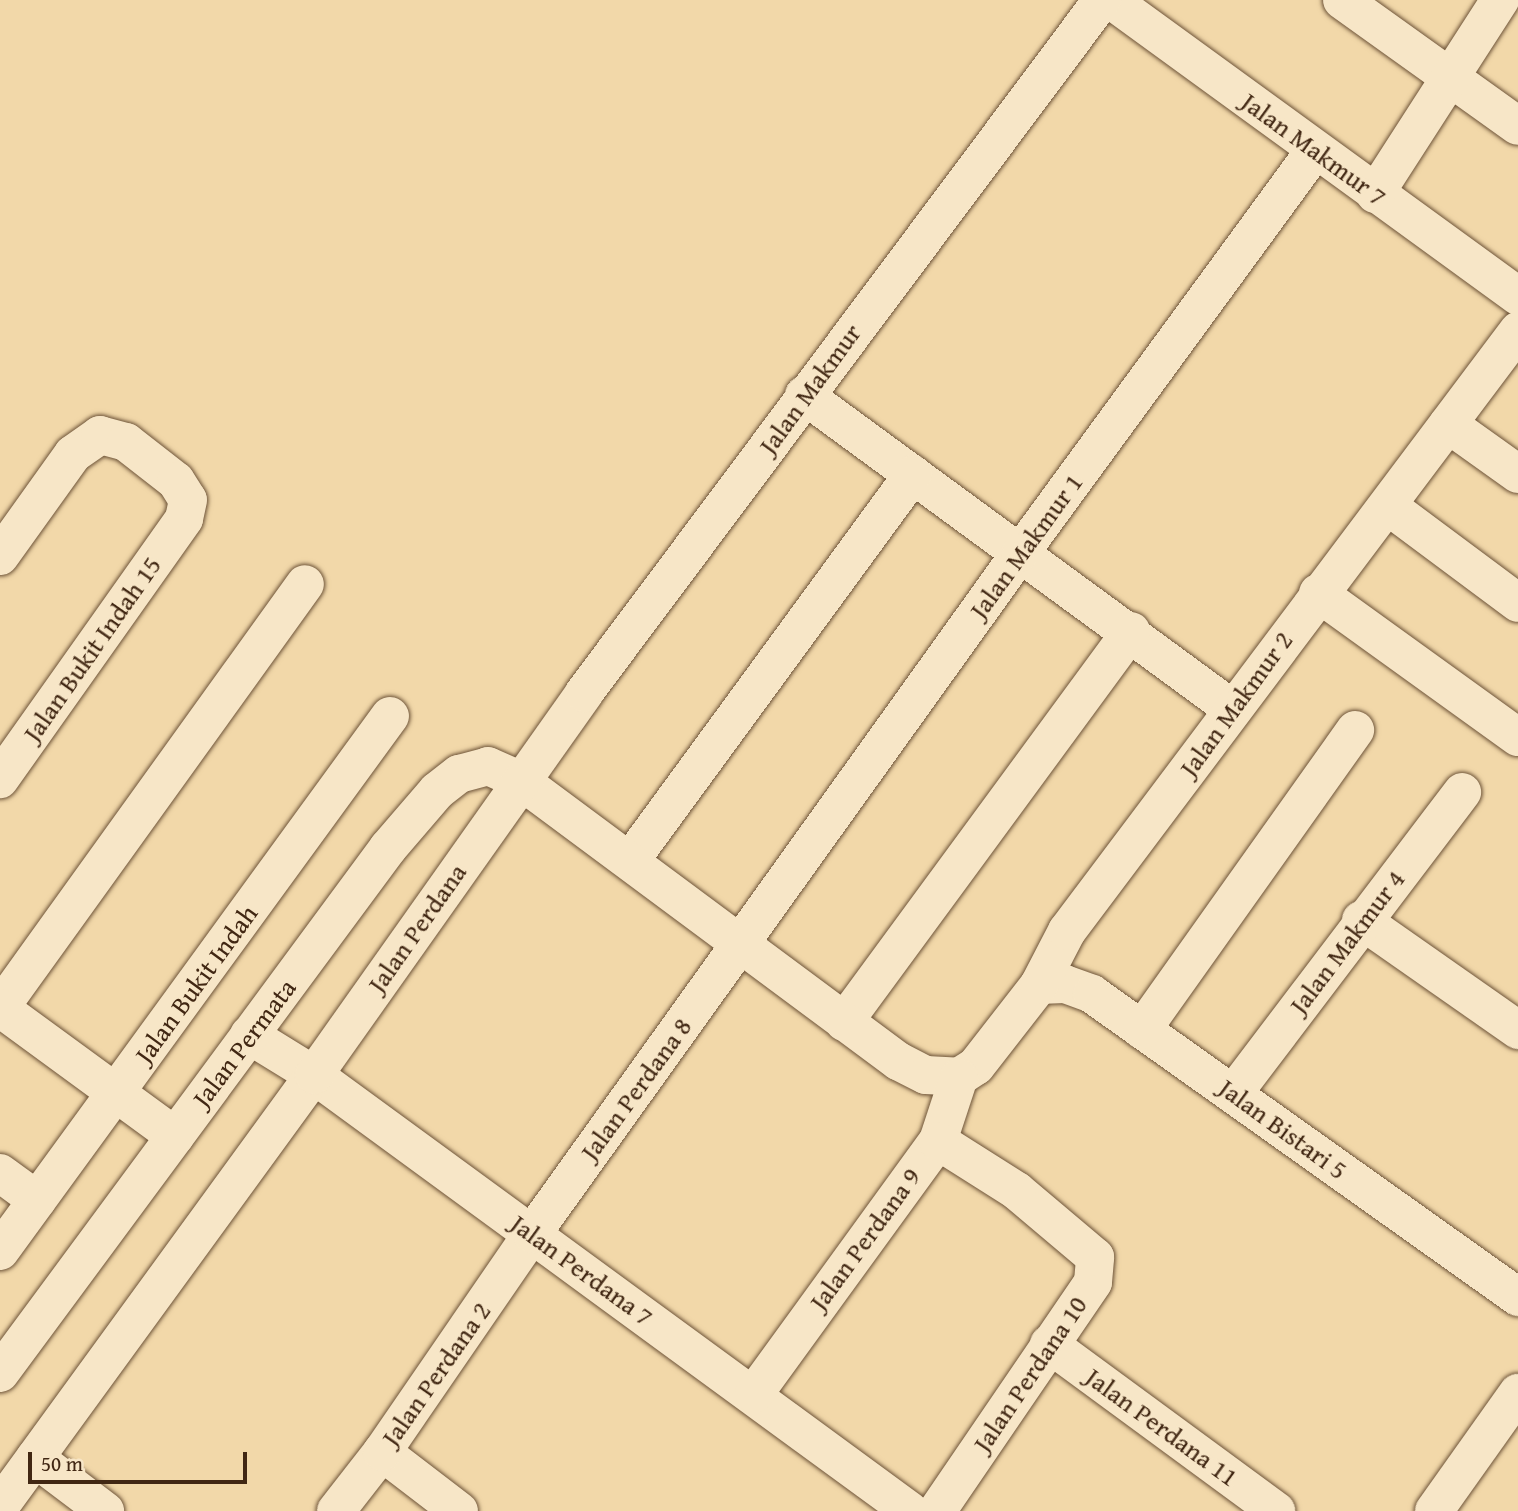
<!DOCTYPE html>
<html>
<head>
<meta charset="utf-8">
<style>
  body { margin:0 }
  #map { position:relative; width:1518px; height:1511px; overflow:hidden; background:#f2d8a9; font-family:"Gentium Book Plus",serif }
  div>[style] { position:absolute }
  .roads { filter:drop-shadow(0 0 2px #6d5338) drop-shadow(0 0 2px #6d5338) }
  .minor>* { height:38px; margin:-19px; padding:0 19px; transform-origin:19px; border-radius:19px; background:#f7e6c7 }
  span { translate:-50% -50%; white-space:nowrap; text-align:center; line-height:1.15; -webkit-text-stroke:6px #f7e6c7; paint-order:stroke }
  .street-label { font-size:26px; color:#412713 }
  .scale { position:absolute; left:28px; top:1452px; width:219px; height:32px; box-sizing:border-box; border:4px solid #412713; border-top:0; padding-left:9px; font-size:21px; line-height:24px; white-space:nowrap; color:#412713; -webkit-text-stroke:5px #f7e6c7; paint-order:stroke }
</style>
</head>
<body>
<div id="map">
  <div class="roads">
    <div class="minor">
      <i style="left:1111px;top:0;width:503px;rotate:36.03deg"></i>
      <i style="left:1342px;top:0;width:216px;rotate:35.6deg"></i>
      <i style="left:1375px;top:194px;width:231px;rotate:-57.2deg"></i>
      <i style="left:804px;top:395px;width:529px;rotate:36.24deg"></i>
      <i style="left:1448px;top:424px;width:86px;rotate:35.5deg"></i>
      <i style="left:1388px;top:506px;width:162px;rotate:36.7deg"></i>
      <i style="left:0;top:556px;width:125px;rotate:-54.4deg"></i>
      <i style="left:73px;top:454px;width:33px;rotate:-35deg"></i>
      <i style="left:100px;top:435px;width:27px;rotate:15deg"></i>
      <i style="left:126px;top:442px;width:63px;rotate:38deg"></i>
      <i style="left:176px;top:481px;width:22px;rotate:58deg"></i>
      <i style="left:188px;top:500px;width:19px;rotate:102deg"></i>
      <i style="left:184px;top:519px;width:319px;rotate:125.3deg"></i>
      <i style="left:1318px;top:593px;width:246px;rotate:35.8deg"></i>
      <i style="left:630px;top:861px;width:479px;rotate:-53.8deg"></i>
      <i style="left:1361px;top:920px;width:192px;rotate:35deg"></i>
      <i style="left:1039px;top:985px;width:26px;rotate:-2deg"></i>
      <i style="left:1065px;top:984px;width:29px;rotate:20deg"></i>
      <i style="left:1092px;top:994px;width:523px;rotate:35.42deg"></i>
      <i style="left:0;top:1008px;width:522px;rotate:-54.27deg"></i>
      <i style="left:0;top:1008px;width:217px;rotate:36.2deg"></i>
      <i style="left:844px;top:1022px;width:485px;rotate:-53.7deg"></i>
      <i style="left:1142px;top:1030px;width:368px;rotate:-54.6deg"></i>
      <i style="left:249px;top:1035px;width:76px;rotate:31.6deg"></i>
      <i style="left:314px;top:1075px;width:738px;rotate:36.19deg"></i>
      <i style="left:959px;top:1077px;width:20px;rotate:-33deg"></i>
      <i style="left:976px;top:1066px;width:103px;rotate:-52.1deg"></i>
      <i style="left:1039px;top:985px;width:61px;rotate:-62.6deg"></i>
      <i style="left:1067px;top:931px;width:751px;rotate:-53.07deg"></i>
      <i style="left:1233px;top:1094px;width:379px;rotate:-52.8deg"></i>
      <i style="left:0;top:1173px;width:46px;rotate:36.1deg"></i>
      <i style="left:0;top:1251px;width:662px;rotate:-53.91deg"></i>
      <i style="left:1049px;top:1344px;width:282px;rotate:36.3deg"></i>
      <i style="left:0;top:1373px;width:653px;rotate:-53.53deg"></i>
      <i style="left:388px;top:848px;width:75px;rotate:-49.3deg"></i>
      <i style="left:437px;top:791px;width:28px;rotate:-38deg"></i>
      <i style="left:459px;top:774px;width:30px;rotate:-15deg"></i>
      <i style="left:488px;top:766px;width:36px;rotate:24deg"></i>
      <i style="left:521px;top:781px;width:470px;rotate:36.6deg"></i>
      <i style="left:898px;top:1061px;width:31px;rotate:27deg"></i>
      <i style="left:926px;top:1075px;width:33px;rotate:3deg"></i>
      <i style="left:754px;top:1394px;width:313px;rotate:-54deg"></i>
      <i style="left:938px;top:1141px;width:67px;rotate:-71.8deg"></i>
      <i style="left:382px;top:1452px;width:97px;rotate:37.5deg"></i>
      <i style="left:35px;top:1458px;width:88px;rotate:37.1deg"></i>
      <i style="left:0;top:1506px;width:533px;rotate:-53.93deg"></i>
      <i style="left:314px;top:1075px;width:468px;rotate:-54.7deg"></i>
      <i style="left:584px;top:693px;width:865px;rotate:-53.22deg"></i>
      <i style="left:336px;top:1511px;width:75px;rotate:-52.1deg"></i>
      <i style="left:382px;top:1452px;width:265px;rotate:-55.5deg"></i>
      <i style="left:532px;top:1234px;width:839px;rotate:-54.36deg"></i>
      <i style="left:1021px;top:552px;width:497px;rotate:-53.8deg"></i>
      <i style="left:937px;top:1511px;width:277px;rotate:-55.7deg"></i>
      <i style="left:1093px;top:1282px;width:25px;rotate:-85deg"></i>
      <i style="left:1095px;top:1257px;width:102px;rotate:-139.8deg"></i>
      <i style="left:1017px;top:1191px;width:93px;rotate:-147.7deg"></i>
      <i style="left:1434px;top:1511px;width:145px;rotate:-54.6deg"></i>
    </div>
  </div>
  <div class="street-label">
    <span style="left:1314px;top:149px;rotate:36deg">Jalan Makmur 7</span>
    <span style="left:810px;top:389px;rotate:-54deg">Jalan Makmur</span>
    <span style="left:1026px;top:546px;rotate:-54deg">Jalan Makmur 1</span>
    <span style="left:92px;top:649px;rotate:-55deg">Jalan Bukit Indah 15</span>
    <span style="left:1236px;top:704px;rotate:-54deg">Jalan Makmur 2</span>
    <span style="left:417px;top:928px;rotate:-55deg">Jalan Perdana</span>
    <span style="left:1347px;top:942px;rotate:-53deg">Jalan Makmur 4</span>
    <span style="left:196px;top:984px;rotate:-54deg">Jalan Bukit Indah</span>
    <span style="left:244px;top:1043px;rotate:-53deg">Jalan Permata</span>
    <span style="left:636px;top:1089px;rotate:-54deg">Jalan Perdana 8</span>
    <span style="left:1283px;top:1129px;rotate:36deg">Jalan Bistari 5</span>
    <span style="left:865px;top:1239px;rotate:-54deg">Jalan Perdana 9</span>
    <span style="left:582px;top:1270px;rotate:36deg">Jalan Perdana 7</span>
    <span style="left:436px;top:1374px;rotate:-55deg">Jalan Perdana 2</span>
    <span style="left:1030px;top:1374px;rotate:-56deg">Jalan Perdana 10</span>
    <span style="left:1162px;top:1427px;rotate:36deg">Jalan Perdana 11</span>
  </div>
  <div class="scale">50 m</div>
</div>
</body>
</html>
